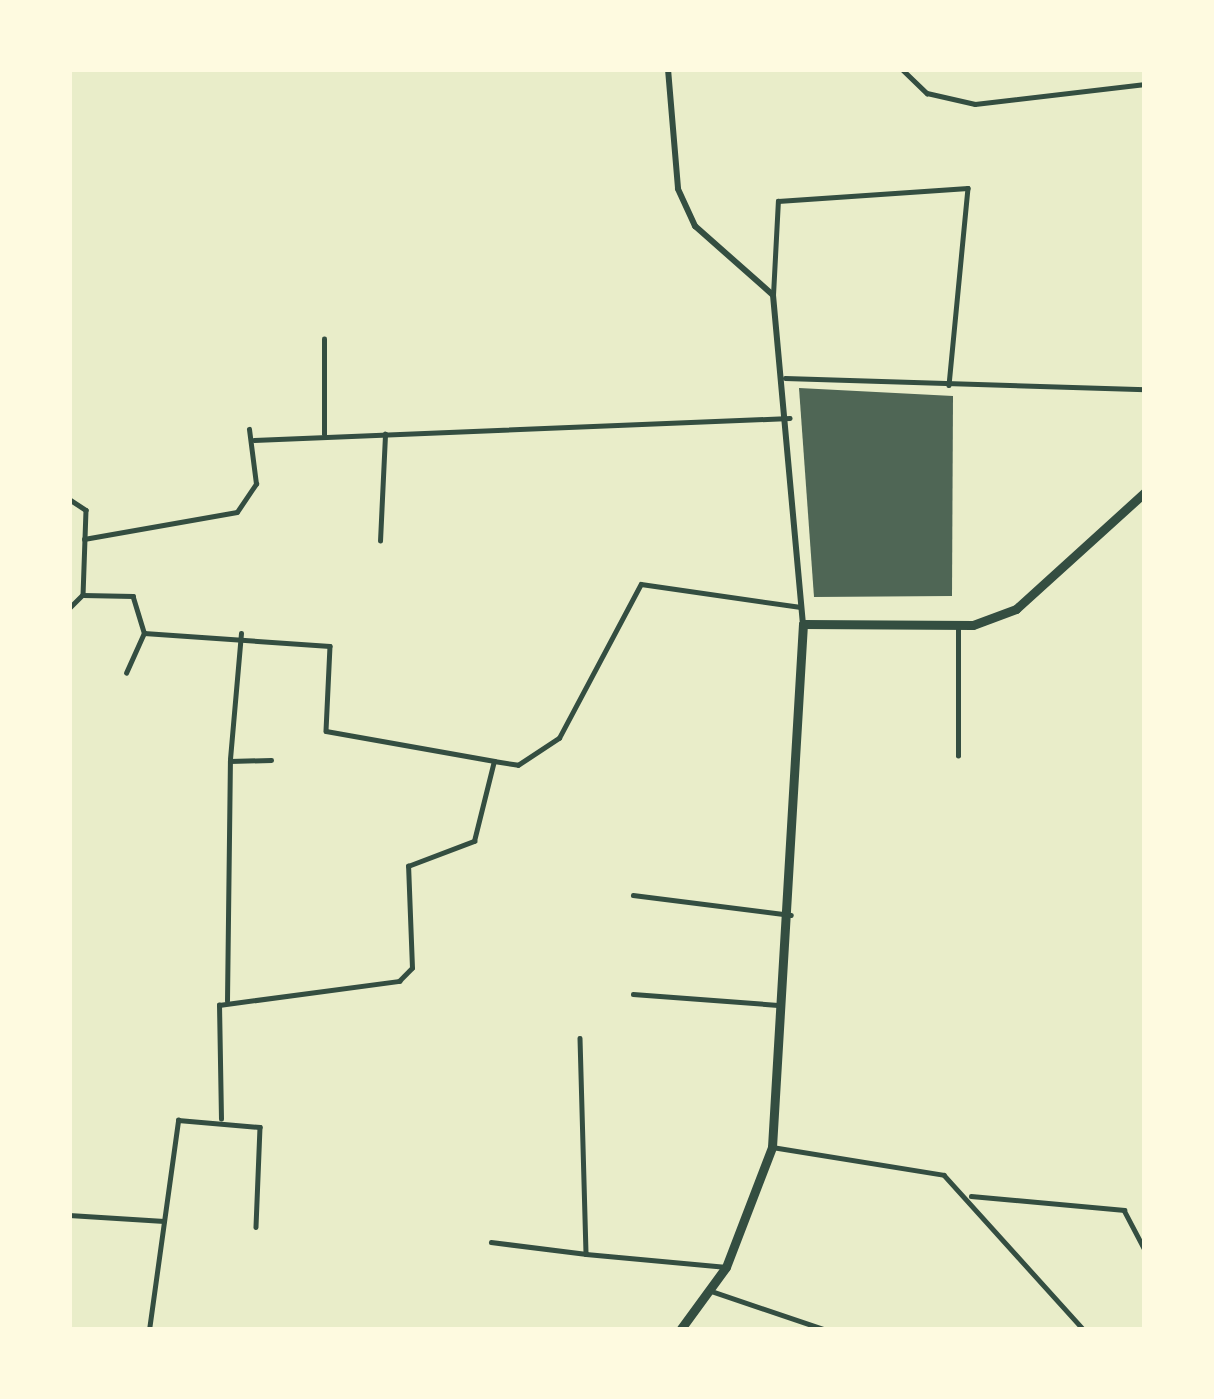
<!DOCTYPE html>
<html>
<head>
<meta charset="utf-8">
<style>
  body { margin:0 }
  #map { position:relative; width:1214px; height:1399px; overflow:hidden; background:#e9edc9; font-family:Cabin,sans-serif }
  div>[style] { position:absolute }
  .building>* { inset:0; background:#4f6655 }
  .minor>* { height:4.5px; margin:-2.25px; padding:0 2.25px; transform-origin:2.25px; border-radius:2.25px; background:#344e41 }
  .tertiary>* { height:6px; margin:-3px; padding:0 3px; transform-origin:3px; border-radius:3px; background:#344e41 }
  .primary>* { height:9px; margin:-4.5px; padding:0 4.5px; transform-origin:4.5px; border-radius:4.5px; background:#344e41 }
  span { translate:-50% -50%; white-space:nowrap; text-align:center; line-height:1.15; -webkit-text-stroke:9px #fefae0; paint-order:stroke }
  .frame { position:absolute; inset:0; border:72px solid #fefae0; pointer-events:none }
</style>
</head>
<body>
<div id="map">
  <div class="building">
    <i style="clip-path:polygon(799px 388px,953px 396px,952px 596px,814px 597px)"></i>
  </div>
  <div class="minor">
    <i style="left:902px;top:69px;width:35px;rotate:44deg"></i>
    <i style="left:927px;top:93px;width:49px;rotate:12.9deg"></i>
    <i style="left:975px;top:104px;width:171px;rotate:-6.7deg"></i>
    <i style="left:773px;top:295px;width:94px;rotate:-87deg"></i>
    <i style="left:778px;top:201px;width:190px;rotate:-3.9deg"></i>
    <i style="left:968px;top:188px;width:198px;rotate:95.5deg"></i>
    <i style="left:785px;top:378px;width:360px;rotate:1.8deg"></i>
    <i style="left:324px;top:434px;width:95px;rotate:-90deg"></i>
    <i style="left:254px;top:440px;width:536px;rotate:-2.35deg"></i>
    <i style="left:69px;top:499px;width:20px;rotate:33deg"></i>
    <i style="left:86px;top:510px;width:85px;rotate:92deg"></i>
    <i style="left:83px;top:595px;width:20px;rotate:135deg"></i>
    <i style="left:84px;top:539px;width:155px;rotate:-10deg"></i>
    <i style="left:237px;top:512px;width:34px;rotate:-56deg"></i>
    <i style="left:256px;top:484px;width:55px;rotate:-97.3deg"></i>
    <i style="left:380px;top:541px;width:107px;rotate:-87.3deg"></i>
    <i style="left:83px;top:595px;width:50px;rotate:1.1deg"></i>
    <i style="left:133px;top:596px;width:39px;rotate:73deg"></i>
    <i style="left:144px;top:633px;width:186px;rotate:4deg"></i>
    <i style="left:330px;top:646px;width:85px;rotate:92.7deg"></i>
    <i style="left:326px;top:731px;width:171px;rotate:10.1deg"></i>
    <i style="left:126px;top:673px;width:44px;rotate:-65.8deg"></i>
    <i style="left:958px;top:756px;width:131px;rotate:-90deg"></i>
    <i style="left:230px;top:759px;width:126px;rotate:-85deg"></i>
    <i style="left:633px;top:895px;width:159px;rotate:7.2deg"></i>
    <i style="left:633px;top:994px;width:145px;rotate:4.3deg"></i>
    <i style="left:227px;top:1001px;width:240px;rotate:-89.3deg"></i>
    <i style="left:230px;top:761px;width:41px;rotate:-1.4deg"></i>
    <i style="left:580px;top:1038px;width:216px;rotate:88.4deg"></i>
    <i style="left:586px;top:1254px;width:141px;rotate:5.3deg"></i>
    <i style="left:221px;top:1119px;width:114px;rotate:-91deg"></i>
    <i style="left:219px;top:1005px;width:182px;rotate:-7.6deg"></i>
    <i style="left:399px;top:981px;width:18px;rotate:-45deg"></i>
    <i style="left:412px;top:968px;width:102px;rotate:-92.2deg"></i>
    <i style="left:408px;top:866px;width:71px;rotate:-20.7deg"></i>
    <i style="left:474px;top:841px;width:82px;rotate:-76deg"></i>
    <i style="left:494px;top:761px;width:24px;rotate:9deg"></i>
    <i style="left:518px;top:765px;width:49px;rotate:-33.4deg"></i>
    <i style="left:559px;top:738px;width:174px;rotate:-62deg"></i>
    <i style="left:641px;top:584px;width:161px;rotate:8.2deg"></i>
    <i style="left:772px;top:1147px;width:174px;rotate:9.2deg"></i>
    <i style="left:944px;top:1175px;width:209px;rotate:47.9deg"></i>
    <i style="left:971px;top:1196px;width:154px;rotate:5.2deg"></i>
    <i style="left:1124px;top:1210px;width:45px;rotate:62.3deg"></i>
    <i style="left:69px;top:1215px;width:95px;rotate:3.6deg"></i>
    <i style="left:491px;top:1242px;width:96px;rotate:7.2deg"></i>
    <i style="left:708px;top:1290px;width:125px;rotate:18.7deg"></i>
    <i style="left:149px;top:1330px;width:212px;rotate:-82.1deg"></i>
    <i style="left:178px;top:1120px;width:82px;rotate:4.9deg"></i>
    <i style="left:260px;top:1127px;width:100px;rotate:92.3deg"></i>
  </div>
  <div class="tertiary">
    <i style="left:668px;top:69px;width:120px;rotate:85.2deg"></i>
    <i style="left:678px;top:189px;width:41px;rotate:65.3deg"></i>
    <i style="left:695px;top:226px;width:104px;rotate:41.5deg"></i>
    <i style="left:773px;top:295px;width:329px;rotate:84.8deg"></i>
  </div>
  <div class="primary">
    <i style="left:680px;top:1330px;width:78px;rotate:-53.9deg"></i>
    <i style="left:726px;top:1267px;width:129px;rotate:-69deg"></i>
    <i style="left:772px;top:1147px;width:524px;rotate:-86.61deg"></i>
    <i style="left:803px;top:624px;width:170px;rotate:0.3deg"></i>
    <i style="left:973px;top:625px;width:46px;rotate:-20.4deg"></i>
    <i style="left:1016px;top:609px;width:174px;rotate:-42.2deg"></i>
  </div>
  <div class="frame"></div>
</div>
</body>
</html>
